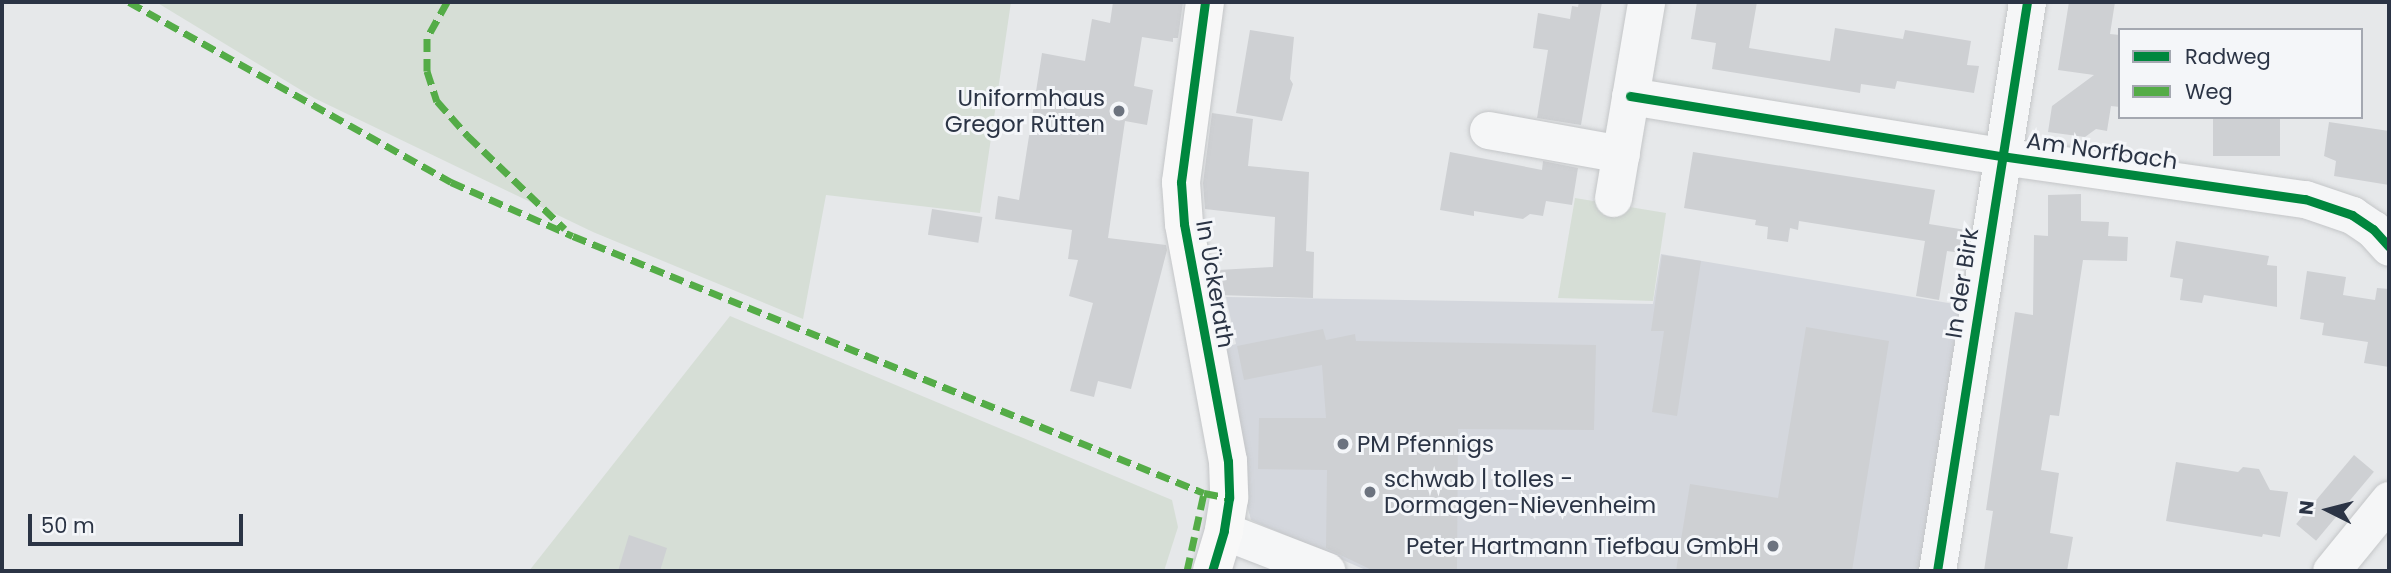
<!DOCTYPE html>
<html>
<head>
<meta charset="utf-8">
<style>
  body { margin:0 }
  #map { position:relative; width:2391px; height:573px; overflow:hidden; background:#e6e8ea; font-family:Poppins,sans-serif }
  div>[style] { position:absolute }
  .built>* { inset:0; background:#d4d7dd }
  .green>* { inset:0; background:#d6ded6 }
  .building>* { inset:0; background:#ced0d3; transform-origin:0 0 }
  .roads { filter:drop-shadow(0 0 2px #c4c6c8) drop-shadow(0 0 2px #c4c6c8) }
  .minor>* { height:37px; margin:-18.5px; padding:0 18.5px; transform-origin:18.5px; border-radius:18.5px; background:#f5f6f7 }
  .major>* { height:38px; margin:-19px; padding:0 19px; transform-origin:19px; border-radius:19px; background:#f8f8f8 }
  .quiet>* { height:7px; margin-top:-3.5px; transform-origin:0; background:repeating-linear-gradient(90deg,#54ac47 0 14px,transparent 0 21px) }
  .cycleway>* { height:9px; margin:-4.5px; padding:0 4.5px; transform-origin:4.5px; border-radius:4.5px; background:#00873e }
  .dots>* { width:19px; height:19px; translate:-50% -50%; box-sizing:border-box; border:4px solid #f4f6f9; border-radius:50% }
  span { translate:-50% -50%; white-space:nowrap; text-align:center; line-height:1.15; -webkit-text-stroke:6px #f4f6f9; paint-order:stroke }
  .poi-label { font-size:23px; color:#2b3445 }
  .right { translate:-100% -50%; text-align:right }
  .left { translate:0 -50%; text-align:left }
  .street-label { font-size:23px; color:#2b3445 }
  .frame { position:absolute; inset:0; border:4px solid #2b3445; pointer-events:none }
  .legend { position:absolute; left:2118px; top:28px; width:245px; height:91px; box-sizing:border-box; background:#f4f6f9; border:2px solid #a4a8b1; margin:0; padding:9px 12px; list-style:none; font-size:21px; color:#2b3445 }
  .legend li { display:flex; align-items:center; gap:14px; height:35px }
  .legend b { width:35px; border:2px solid #a4a8b1 }
  .north { position:absolute; left:2293px; top:475px; width:70px; height:70px; -webkit-text-stroke:5px #f4f6f9; paint-order:stroke; rotate:276deg; font-size:19px; font-weight:700; line-height:28px; text-align:center; color:#2b3445 }
  .north::after { content:''; display:block; margin:auto; width:24px; height:32px; background:#2b3445; clip-path:polygon(50% 0,100% 100%,50% 72%,0 100%) }
  .scale { position:absolute; left:28px; top:514px; width:215px; height:32px; box-sizing:border-box; border:4px solid #2b3445; border-top:0; padding-left:9px; font-size:21px; line-height:24px; white-space:nowrap; color:#2b3445; -webkit-text-stroke:5px #f4f6f9; paint-order:stroke }
</style>
</head>
<body>
<div id="map">
  <div class="built">
    <i style="clip-path:polygon(1661px 254px,1960px 305px,1921px 571px,1368px 571px,1251px 520px,1243px 490px,1223px 348px,1236px 344px,1226px 297px,1653px 304px)"></i>
  </div>
  <div class="green">
    <i style="clip-path:polygon(156px 2px,1011px 2px,980px 213px,826px 195px,803px 319px,593px 232px,314px 98px)"></i>
    <i style="clip-path:polygon(1575px 198px,1666px 213px,1653px 301px,1558px 298px)"></i>
    <i style="clip-path:polygon(730px 316px,1172px 500px,1178px 527px,1164px 571px,529px 571px)"></i>
  </div>
  <div class="building">
    <i style="clip-path:polygon(1113px 2px,1183px 2px,1178px 38px,1173px 38px,1173px 42px,1142px 37px,1134px 86px,1153px 90px,1147px 125px,1125px 121px,1108px 238px,1166px 245px,1167px 250px,1131px 389px,1098px 381px,1094px 397px,1070px 391px,1093px 303px,1069px 296px,1078px 260px,1068px 259px,1072px 230px,995px 219px,998px 196px,1019px 200px,1042px 53px,1085px 61px,1092px 19px,1110px 23px)"></i>
    <i style="clip-path:polygon(1579px 2px,1602px 2px,1581px 125px,1537px 118px,1548px 50px,1533px 48px,1538px 13px,1570px 19px,1572px 6px,1578px 7px)"></i>
    <i style="clip-path:polygon(1697px 2px,1757px 2px,1749px 48px,1830px 61px,1835px 28px,1903px 39px,1905px 30px,1971px 41px,1967px 65px,1979px 66px,1974px 93px,1897px 81px,1895px 89px,1861px 84px,1860px 93px,1712px 69px,1716px 43px,1691px 39px)"></i>
    <i style="clip-path:polygon(2069px 2px,2115px 2px,2110px 34px,2120px 35px,2120px 107px,2111px 106px,2107px 131px,2096px 129px,2085px 137px,2048px 132px,2052px 106px,2094px 75px,2058px 70px)"></i>
    <i style="clip-path:polygon(1250px 30px,1294px 37px,1290px 79px,1293px 84px,1282px 121px,1236px 113px)"></i>
    <i style="clip-path:polygon(1212px 113px,1253px 119px,1248px 166px,1309px 172px,1306px 251px,1314px 252px,1313px 298px,1219px 295px,1218px 270px,1273px 267px,1275px 217px,1205px 209px,1203px 183px)"></i>
    <i style="left:2213px;top:117px;width:67px;height:39px"></i>
    <i style="clip-path:polygon(2329px 122px,2389px 131px,2389px 185px,2334px 176px,2336px 161px,2324px 156px)"></i>
    <i style="clip-path:polygon(1450px 152px,1542px 170px,1543px 161px,1578px 168px,1572px 205px,1546px 201px,1543px 216px,1530px 214px,1523px 219px,1474px 211px,1474px 216px,1440px 210px)"></i>
    <i style="clip-path:polygon(1693px 152px,1935px 190px,1929px 224px,1966px 230px,1962px 253px,1947px 251px,1939px 300px,1916px 296px,1925px 241px,1799px 221px,1798px 230px,1790px 228px,1788px 242px,1767px 239px,1768px 227px,1755px 225px,1756px 220px,1684px 208px)"></i>
    <i style="clip-path:polygon(2081px 194px,2081px 221px,2109px 222px,2108px 236px,2128px 237px,2127px 261px,2083px 260px,2059px 416px,2050px 415px,2041px 470px,2059px 473px,2050px 533px,2073px 537px,2067px 571px,1984px 571px,1993px 511px,1986px 510px,2015px 312px,2033px 315px,2034px 235px,2048px 236px,2048px 195px)"></i>
    <i style="left:932px;top:209px;width:51px;height:26px;rotate:9deg"></i>
    <i style="clip-path:polygon(2176px 241px,2269px 256px,2267px 265px,2277px 266px,2277px 307px,2204px 295px,2202px 303px,2180px 300px,2183px 279px,2170px 277px)"></i>
    <i style="clip-path:polygon(1662px 255px,1701px 261px,1677px 416px,1652px 412px,1664px 331px,1651px 331px)"></i>
    <i style="clip-path:polygon(2307px 271px,2346px 277px,2343px 295px,2375px 300px,2377px 288px,2389px 289px,2389px 367px,2364px 363px,2368px 342px,2322px 335px,2324px 323px,2300px 319px)"></i>
    <i style="clip-path:polygon(1806px 327px,1889px 341px,1852px 571px,1676px 571px,1690px 484px,1778px 498px)"></i>
    <i style="clip-path:polygon(1323px 329px,1326px 340px,1355px 334px,1356px 341px,1596px 345px,1594px 430px,1458px 429px,1457px 571px,1374px 571px,1326px 548px,1327px 470px,1258px 469px,1259px 418px,1326px 418px,1322px 365px,1244px 380px,1237px 346px)"></i>
    <i style="left:2354px;top:455px;width:26px;height:90px;rotate:40deg"></i>
    <i style="clip-path:polygon(2176px 462px,2238px 472px,2243px 467px,2259px 469px,2270px 490px,2288px 492px,2280px 537px,2263px 534px,2262px 537px,2166px 521px)"></i>
    <i style="clip-path:polygon(629px 535px,667px 548px,660px 571px,618px 571px)"></i>
  </div>
  <div class="roads">
    <div class="minor">
      <i style="left:1630px;top:96px;width:376px;rotate:9.2deg"></i>
      <i style="left:2001px;top:156px;width:307px;rotate:8.1deg"></i>
      <i style="left:2305px;top:199px;width:50px;rotate:18.8deg"></i>
      <i style="left:2352px;top:215px;width:25px;rotate:34deg"></i>
      <i style="left:2373px;top:229px;width:24px;rotate:48deg"></i>
      <i style="left:1488px;top:130px;width:135px;rotate:10.2deg"></i>
      <i style="left:1613px;top:198px;width:199px;rotate:-80.4deg"></i>
      <i style="left:1224px;top:531px;width:110px;rotate:21.2deg"></i>
      <i style="left:1937px;top:571px;width:576px;rotate:-81.01deg"></i>
      <i style="left:2331px;top:571px;width:92px;rotate:-50.8deg"></i>
    </div>
    <div class="major">
      <i style="left:1205px;top:2px;width:182px;rotate:97.6deg"></i>
      <i style="left:1181px;top:182px;width:42px;rotate:85.9deg"></i>
      <i style="left:1184px;top:224px;width:241px;rotate:79.5deg"></i>
      <i style="left:1228px;top:461px;width:37px;rotate:88deg"></i>
      <i style="left:1229px;top:498px;width:33px;rotate:99deg"></i>
      <i style="left:1224px;top:531px;width:42px;rotate:106.7deg"></i>
    </div>
  </div>
  <div class="quiet">
    <i style="left:129px;top:2px;width:369px;rotate:29.2deg"></i>
    <i style="left:451px;top:182px;width:133px;rotate:23.9deg"></i>
    <i style="left:573px;top:236px;width:681px;rotate:22.16deg"></i>
    <i style="left:1204px;top:493px;width:25px;rotate:11deg"></i>
    <i style="left:447px;top:2px;width:41px;rotate:119.1deg"></i>
    <i style="left:427px;top:38px;width:33px;rotate:90deg"></i>
    <i style="left:427px;top:71px;width:32px;rotate:72deg"></i>
    <i style="left:437px;top:101px;width:47px;rotate:48.5deg"></i>
    <i style="left:468px;top:136px;width:134px;rotate:43.8deg"></i>
    <i style="left:1187px;top:571px;width:80px;rotate:-77.7deg"></i>
  </div>
  <div class="cycleway">
    <i style="left:1205px;top:2px;width:182px;rotate:97.6deg"></i>
    <i style="left:1181px;top:182px;width:42px;rotate:85.9deg"></i>
    <i style="left:1184px;top:224px;width:241px;rotate:79.5deg"></i>
    <i style="left:1228px;top:461px;width:37px;rotate:88deg"></i>
    <i style="left:1229px;top:498px;width:33px;rotate:99deg"></i>
    <i style="left:1224px;top:531px;width:42px;rotate:106.7deg"></i>
    <i style="left:1630px;top:96px;width:376px;rotate:9.2deg"></i>
    <i style="left:2001px;top:156px;width:307px;rotate:8.1deg"></i>
    <i style="left:2305px;top:199px;width:50px;rotate:18.8deg"></i>
    <i style="left:2352px;top:215px;width:25px;rotate:34deg"></i>
    <i style="left:2373px;top:229px;width:24px;rotate:48deg"></i>
    <i style="left:1937px;top:571px;width:576px;rotate:-81.01deg"></i>
  </div>
  <div class="dots">
    <i style="left:1119px;top:111px;background:#6c737f"></i>
    <i style="left:1343px;top:444px;background:#6c737f"></i>
    <i style="left:1370px;top:492px;background:#6c737f"></i>
    <i style="left:1773px;top:546px;background:#6c737f"></i>
  </div>
  <div class="poi-label">
    <span class="right" style="left:1105px;top:111px">Uniformhaus<br>Gregor Rütten</span>
    <span class="left" style="left:1357px;top:444px">PM Pfennigs</span>
    <span class="left" style="left:1384px;top:492px">schwab | tolles -<br>Dormagen-Nievenheim</span>
    <span class="right" style="left:1759px;top:546px">Peter Hartmann Tiefbau GmbH</span>
  </div>
  <div class="street-label">
    <span style="left:2102px;top:151px;rotate:8deg">Am Norfbach</span>
    <span style="left:1962px;top:283px;rotate:-81deg">In der Birk</span>
    <span style="left:1215px;top:284px;rotate:80deg">In Ückerath</span>
  </div>
  <div class="frame"></div>
  <ul class="legend">
  <li><b style="height:9px;background:#00873e"></b>Radweg</li>
  <li><b style="height:9px;background:#54ac47"></b>Weg</li>
  </ul>
  <div class="north">N</div>
  <div class="scale">50 m</div>
</div>
</body>
</html>
